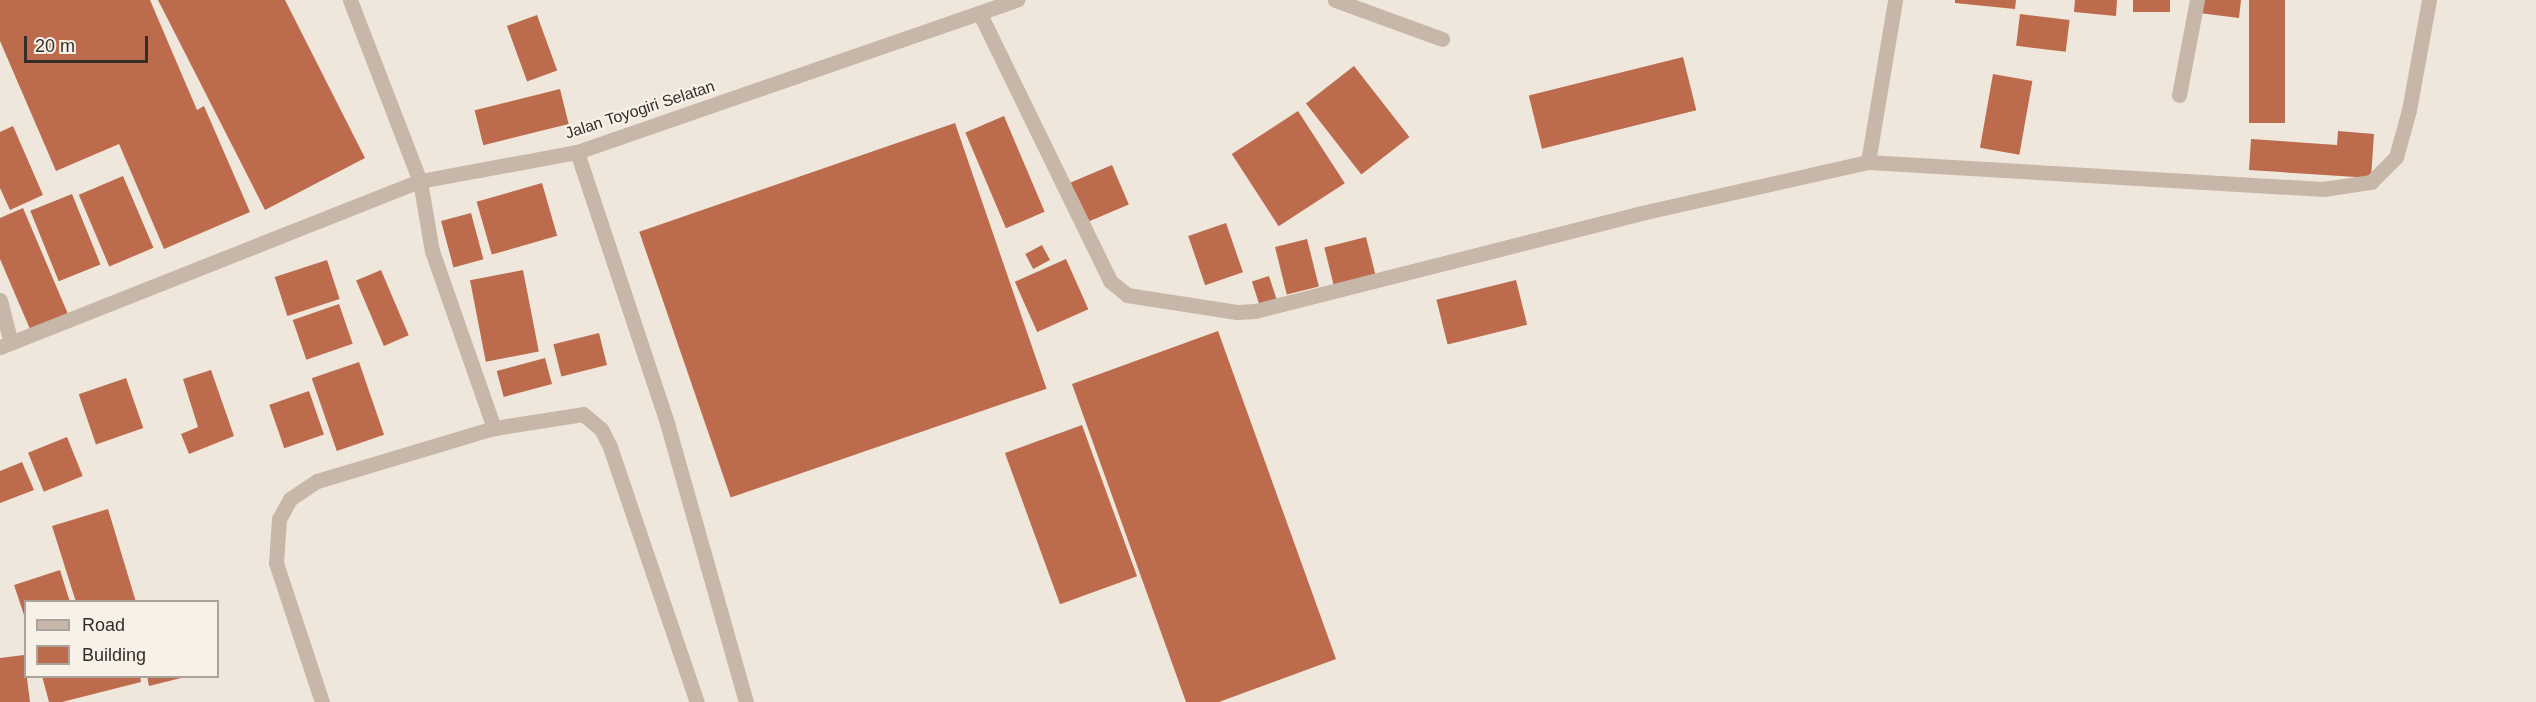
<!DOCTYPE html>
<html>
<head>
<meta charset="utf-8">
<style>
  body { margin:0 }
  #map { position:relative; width:2536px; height:702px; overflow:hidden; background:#f0e7dc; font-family:Arial,sans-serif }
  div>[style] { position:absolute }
  .building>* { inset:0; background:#bd6b4d; transform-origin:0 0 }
  .lane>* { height:15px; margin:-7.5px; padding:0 7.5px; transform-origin:7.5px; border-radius:7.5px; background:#c7b7a8 }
  .street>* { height:15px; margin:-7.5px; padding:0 7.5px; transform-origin:7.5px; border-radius:7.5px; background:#c7b7a8 }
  span { translate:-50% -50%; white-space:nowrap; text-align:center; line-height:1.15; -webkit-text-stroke:4.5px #f8f1e8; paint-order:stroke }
  .street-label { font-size:16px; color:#342c28 }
  .legend { position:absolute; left:24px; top:600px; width:195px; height:78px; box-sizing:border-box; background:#f8f1e8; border:2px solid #aaa29b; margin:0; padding:8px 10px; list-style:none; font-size:18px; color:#342c28 }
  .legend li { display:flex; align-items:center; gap:12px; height:30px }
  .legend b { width:30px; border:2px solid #aaa29b }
  .scale { position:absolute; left:24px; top:36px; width:124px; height:27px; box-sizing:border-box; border:3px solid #342c28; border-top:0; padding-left:8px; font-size:18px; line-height:21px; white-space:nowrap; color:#342c28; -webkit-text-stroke:4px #f8f1e8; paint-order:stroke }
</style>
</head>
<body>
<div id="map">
  <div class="building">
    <i style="clip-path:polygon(0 0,150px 0,197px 110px,204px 106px,250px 212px,164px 249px,119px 144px,56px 171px,0 41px)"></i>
    <i style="clip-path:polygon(158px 0,285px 0,365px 158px,265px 210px)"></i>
    <i style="clip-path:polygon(1955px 0,2016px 0,2015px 9px,1955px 3px)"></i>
    <i style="clip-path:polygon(2075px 0,2117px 0,2116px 16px,2074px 12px)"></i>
    <i style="left:2133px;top:0;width:37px;height:12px"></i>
    <i style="clip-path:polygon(2201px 0,2241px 0,2239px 18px,2199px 13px)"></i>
    <i style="left:2249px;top:0;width:36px;height:123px"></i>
    <i style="left:2020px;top:14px;width:50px;height:32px;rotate:7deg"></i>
    <i style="left:537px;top:15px;width:59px;height:32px;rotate:70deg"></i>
    <i style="left:1683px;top:57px;width:55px;height:159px;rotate:76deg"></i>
    <i style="left:1354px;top:66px;width:90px;height:61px;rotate:52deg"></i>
    <i style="left:1993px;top:74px;width:40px;height:75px;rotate:10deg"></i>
    <i style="left:560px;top:89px;width:36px;height:88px;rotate:76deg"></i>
    <i style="left:1298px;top:111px;width:86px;height:79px;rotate:57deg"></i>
    <i style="left:1004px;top:116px;width:104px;height:42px;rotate:67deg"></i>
    <i style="left:955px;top:123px;width:281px;height:334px;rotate:71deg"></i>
    <i style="clip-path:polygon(13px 126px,43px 195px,10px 210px,0 188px,0 132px)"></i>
    <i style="clip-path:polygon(2338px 131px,2374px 134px,2371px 178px,2249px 170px,2251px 139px,2337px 145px)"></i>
    <i style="left:1112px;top:165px;width:43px;height:50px;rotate:67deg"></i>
    <i style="left:123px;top:176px;width:78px;height:48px;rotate:67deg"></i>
    <i style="left:542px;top:183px;width:55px;height:68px;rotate:74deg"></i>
    <i style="left:72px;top:194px;width:76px;height:45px;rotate:68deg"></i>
    <i style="clip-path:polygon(23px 208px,68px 314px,30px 329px,0 259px,0 218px)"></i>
    <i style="left:471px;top:213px;width:48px;height:31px;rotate:75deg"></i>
    <i style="left:1226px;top:223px;width:52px;height:40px;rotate:71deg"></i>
    <i style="left:1366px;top:237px;width:40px;height:43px;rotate:76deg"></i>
    <i style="left:1307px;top:239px;width:49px;height:33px;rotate:76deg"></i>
    <i style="left:1042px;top:245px;width:17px;height:19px;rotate:62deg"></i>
    <i style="left:1066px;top:259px;width:55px;height:56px;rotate:66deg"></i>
    <i style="left:327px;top:260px;width:41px;height:55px;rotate:72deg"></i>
    <i style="left:381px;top:270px;width:71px;height:27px;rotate:67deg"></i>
    <i style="left:523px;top:270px;width:83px;height:54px;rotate:79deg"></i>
    <i style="left:1269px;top:276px;width:25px;height:18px;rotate:72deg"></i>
    <i style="left:1516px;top:280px;width:46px;height:82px;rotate:76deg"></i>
    <i style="left:339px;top:304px;width:42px;height:49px;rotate:71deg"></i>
    <i style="clip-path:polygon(1218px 331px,1336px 659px,1219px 702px,1186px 702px,1072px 384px)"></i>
    <i style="left:599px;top:333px;width:33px;height:47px;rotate:76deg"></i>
    <i style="left:545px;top:358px;width:27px;height:50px;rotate:75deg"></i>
    <i style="left:359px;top:362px;width:77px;height:50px;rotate:71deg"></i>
    <i style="clip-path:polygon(211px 370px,234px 436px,189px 454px,181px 434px,198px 427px,183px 379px)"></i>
    <i style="left:126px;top:378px;width:53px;height:50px;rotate:71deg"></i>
    <i style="left:309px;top:391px;width:46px;height:42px;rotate:71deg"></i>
    <i style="left:1082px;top:425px;width:161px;height:82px;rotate:70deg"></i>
    <i style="left:67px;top:437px;width:42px;height:42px;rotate:68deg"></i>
    <i style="clip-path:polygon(22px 462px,34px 490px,0 503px,0 471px)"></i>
    <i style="clip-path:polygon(108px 509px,136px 602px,76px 602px,52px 526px)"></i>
    <i style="clip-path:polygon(60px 570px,70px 602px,26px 602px,25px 618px,14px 585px)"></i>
    <i style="clip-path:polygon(24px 655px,30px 702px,0 702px,0 658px)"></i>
    <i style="clip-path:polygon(42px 676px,140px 676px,141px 682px,62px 702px,49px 702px)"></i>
    <i style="clip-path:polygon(147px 676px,185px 676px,185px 677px,149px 686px)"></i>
  </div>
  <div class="lane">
    <i style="left:420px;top:181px;width:71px;rotate:80.3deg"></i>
    <i style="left:432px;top:251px;width:188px;rotate:70.7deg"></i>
    <i style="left:322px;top:702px;width:146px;rotate:-108.3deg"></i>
    <i style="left:276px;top:563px;width:44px;rotate:-86.1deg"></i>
    <i style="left:279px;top:519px;width:23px;rotate:-61deg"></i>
    <i style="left:290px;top:499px;width:32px;rotate:-34deg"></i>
    <i style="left:317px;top:481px;width:185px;rotate:-16.7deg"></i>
    <i style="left:494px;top:428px;width:90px;rotate:-8.9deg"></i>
    <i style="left:583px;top:414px;width:23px;rotate:40deg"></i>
    <i style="left:601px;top:429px;width:20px;rotate:63deg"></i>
    <i style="left:610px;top:447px;width:269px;rotate:71.2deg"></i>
  </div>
  <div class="street">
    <i style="left:350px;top:0;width:194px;rotate:68.9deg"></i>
    <i style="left:1335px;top:0;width:114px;rotate:20deg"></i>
    <i style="left:980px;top:14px;width:297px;rotate:64deg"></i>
    <i style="left:1110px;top:281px;width:22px;rotate:39deg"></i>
    <i style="left:1127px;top:295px;width:111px;rotate:8.8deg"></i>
    <i style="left:1237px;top:312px;width:18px;rotate:-3deg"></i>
    <i style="left:1255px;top:311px;width:394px;rotate:-14.2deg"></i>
    <i style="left:1637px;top:214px;width:237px;rotate:-12.7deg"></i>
    <i style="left:1868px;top:162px;width:456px;rotate:3.4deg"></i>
    <i style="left:2323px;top:189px;width:49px;rotate:-8.3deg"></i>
    <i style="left:2371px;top:182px;width:35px;rotate:-45deg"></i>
    <i style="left:2396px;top:157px;width:49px;rotate:-74.5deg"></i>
    <i style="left:2409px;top:110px;width:112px;rotate:-79.7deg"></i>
    <i style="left:2179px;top:95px;width:97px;rotate:-79.3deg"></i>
    <i style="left:577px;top:152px;width:286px;rotate:71.6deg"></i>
    <i style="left:667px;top:423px;width:290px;rotate:74.2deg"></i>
    <i style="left:1868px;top:162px;width:164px;rotate:-80.5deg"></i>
    <i style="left:0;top:300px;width:44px;rotate:75.7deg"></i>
    <i style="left:0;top:347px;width:452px;rotate:-21.6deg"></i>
    <i style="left:420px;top:181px;width:160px;rotate:-10.5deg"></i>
    <i style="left:577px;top:152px;width:466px;rotate:-19.1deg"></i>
  </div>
  <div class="street-label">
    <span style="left:640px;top:110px;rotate:-18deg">Jalan Toyogiri Selatan</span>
  </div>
  <ul class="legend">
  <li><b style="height:8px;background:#c7b7a8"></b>Road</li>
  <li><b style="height:16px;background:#bd6b4d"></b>Building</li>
  </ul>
  <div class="scale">20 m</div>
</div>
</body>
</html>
